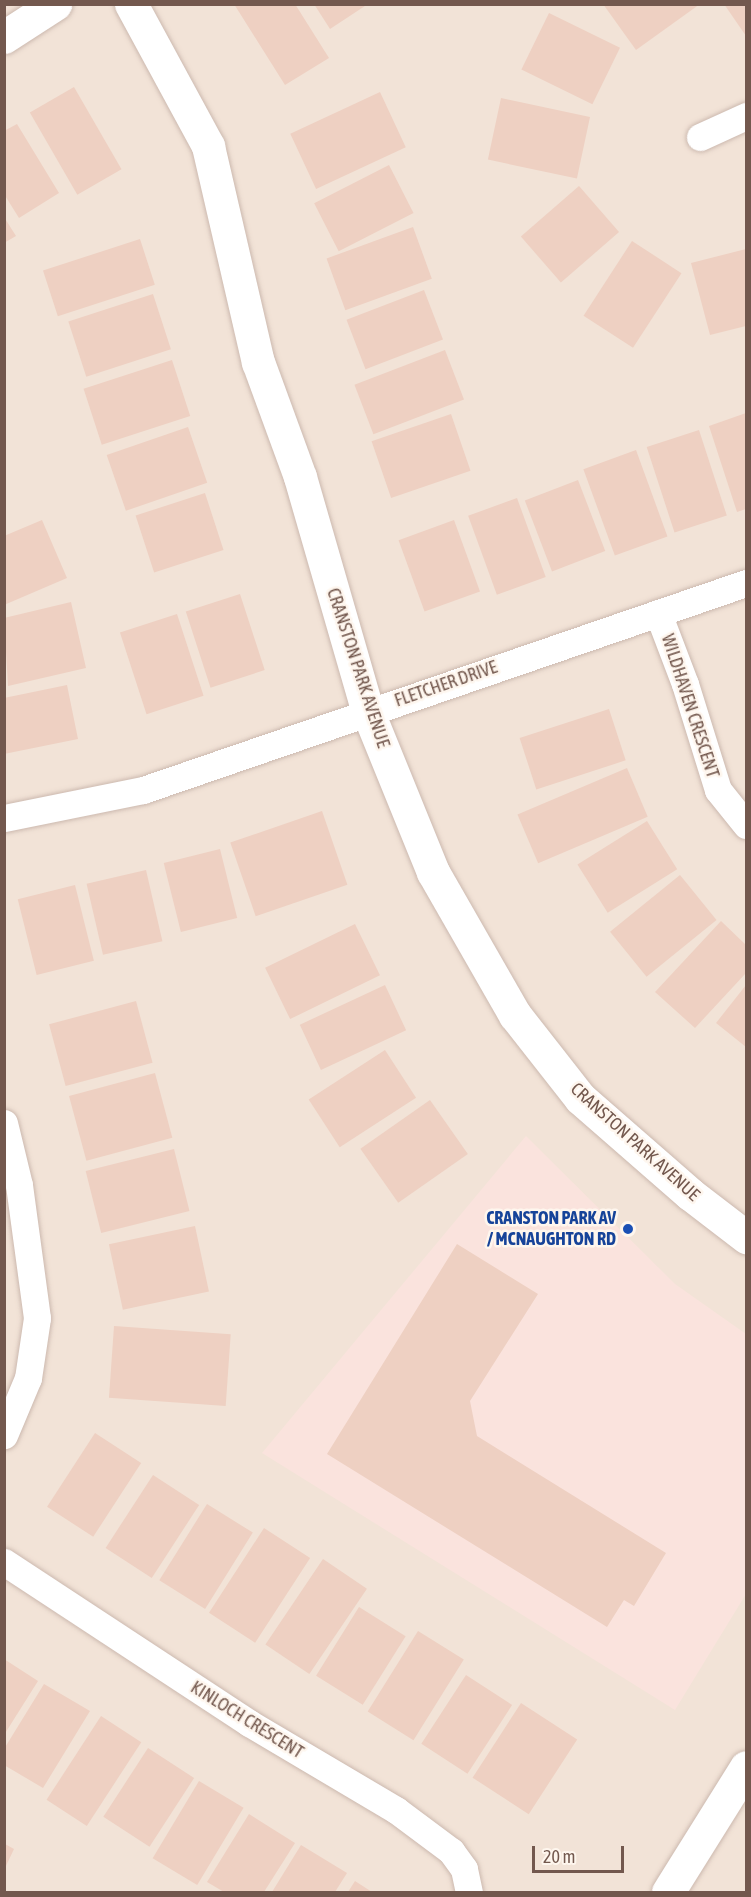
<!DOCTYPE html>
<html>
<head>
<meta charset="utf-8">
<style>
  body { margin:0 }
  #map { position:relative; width:751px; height:1897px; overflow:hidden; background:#fbf2e8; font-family:"Asap Condensed",sans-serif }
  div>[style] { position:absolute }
  .residential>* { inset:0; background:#f2e3d7; transform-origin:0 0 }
  .commercial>* { inset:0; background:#fae3dd }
  .building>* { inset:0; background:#eed0c2; transform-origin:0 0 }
  .roads { filter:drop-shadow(0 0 2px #ccb9af) drop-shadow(0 0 2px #ccb9af) }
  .street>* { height:27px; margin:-13.5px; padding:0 13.5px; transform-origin:13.5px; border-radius:13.5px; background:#fff }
  .secondary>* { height:33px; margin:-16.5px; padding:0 16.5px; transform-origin:16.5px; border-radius:16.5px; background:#fff }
  .dots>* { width:16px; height:16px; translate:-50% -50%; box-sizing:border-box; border:3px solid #fef6ee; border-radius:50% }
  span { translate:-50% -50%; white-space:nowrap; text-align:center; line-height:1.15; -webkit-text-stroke:5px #fef6ee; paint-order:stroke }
  .street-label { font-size:18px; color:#73584e }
  .transit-label { font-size:18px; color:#164399; font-weight:700 }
  .right { translate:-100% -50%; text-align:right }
  .frame { position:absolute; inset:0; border:6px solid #73584e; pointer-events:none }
  .scale { position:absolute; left:532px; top:1846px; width:92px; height:27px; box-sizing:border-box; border:3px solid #73584e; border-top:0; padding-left:8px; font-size:18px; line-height:21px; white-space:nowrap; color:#73584e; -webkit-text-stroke:4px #fef6ee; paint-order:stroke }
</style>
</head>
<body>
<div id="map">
  <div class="residential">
    <i style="left:5px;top:5px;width:741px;height:1887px"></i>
  </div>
  <div class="commercial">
    <i style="clip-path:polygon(526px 1136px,675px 1284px,746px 1334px,746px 1594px,675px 1710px,262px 1453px)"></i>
  </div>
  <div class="building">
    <i style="clip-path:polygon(234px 4px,295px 4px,329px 58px,285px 85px)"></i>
    <i style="clip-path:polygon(314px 4px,368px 4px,330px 29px)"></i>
    <i style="clip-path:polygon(603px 4px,700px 4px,636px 50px)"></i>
    <i style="clip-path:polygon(724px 4px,746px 4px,746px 36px)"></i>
    <i style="left:549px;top:13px;width:79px;height:63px;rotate:26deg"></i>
    <i style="left:74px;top:87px;width:95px;height:51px;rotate:60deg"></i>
    <i style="left:380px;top:92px;width:61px;height:99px;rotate:65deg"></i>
    <i style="left:501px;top:98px;width:91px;height:63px;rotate:12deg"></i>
    <i style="clip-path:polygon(17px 124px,59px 193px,19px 218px,4px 194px,4px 131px)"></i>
    <i style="left:389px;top:165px;width:54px;height:84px;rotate:63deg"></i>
    <i style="left:579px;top:186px;width:61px;height:77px;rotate:49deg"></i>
    <i style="clip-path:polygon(4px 217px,16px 236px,4px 243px)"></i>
    <i style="left:413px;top:227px;width:55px;height:92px;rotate:70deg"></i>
    <i style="left:140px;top:239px;width:48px;height:102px;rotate:72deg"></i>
    <i style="left:632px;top:241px;width:59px;height:89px;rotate:33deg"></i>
    <i style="clip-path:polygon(746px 249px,746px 326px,710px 335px,691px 263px)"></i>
    <i style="left:424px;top:290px;width:53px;height:83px;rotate:69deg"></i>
    <i style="left:153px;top:294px;width:58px;height:89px;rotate:72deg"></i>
    <i style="left:445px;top:350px;width:53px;height:97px;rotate:69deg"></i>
    <i style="left:172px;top:360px;width:59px;height:93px;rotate:72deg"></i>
    <i style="clip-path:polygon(746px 413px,746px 509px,737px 512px,709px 426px)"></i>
    <i style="left:451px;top:414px;width:60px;height:84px;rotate:71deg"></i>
    <i style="left:188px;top:427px;width:59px;height:86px;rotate:71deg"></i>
    <i style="left:699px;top:430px;width:90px;height:55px;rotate:72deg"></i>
    <i style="left:636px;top:450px;width:92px;height:56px;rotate:70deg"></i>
    <i style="left:578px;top:480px;width:76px;height:57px;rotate:69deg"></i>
    <i style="left:205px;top:493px;width:60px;height:73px;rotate:72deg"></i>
    <i style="left:517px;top:498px;width:84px;height:52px;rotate:70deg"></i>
    <i style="clip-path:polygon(42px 520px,67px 578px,4px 605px,4px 536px)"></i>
    <i style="left:454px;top:520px;width:76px;height:59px;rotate:70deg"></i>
    <i style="left:240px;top:594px;width:80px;height:57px;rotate:72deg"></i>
    <i style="clip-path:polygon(71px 602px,86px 668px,8px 686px,4px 618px)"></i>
    <i style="left:177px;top:614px;width:86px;height:60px;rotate:72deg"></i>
    <i style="clip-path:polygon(67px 685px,78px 739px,4px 754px,4px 698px)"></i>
    <i style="left:609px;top:709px;width:54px;height:94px;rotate:72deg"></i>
    <i style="left:627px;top:768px;width:53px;height:119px;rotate:67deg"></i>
    <i style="left:322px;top:811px;width:78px;height:97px;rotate:71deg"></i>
    <i style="left:647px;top:821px;width:57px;height:82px;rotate:58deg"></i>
    <i style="left:220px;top:849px;width:71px;height:58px;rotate:76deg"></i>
    <i style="left:146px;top:870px;width:73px;height:61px;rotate:77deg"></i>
    <i style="left:680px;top:875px;width:58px;height:90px;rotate:51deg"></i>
    <i style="left:75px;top:885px;width:78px;height:59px;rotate:76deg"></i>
    <i style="clip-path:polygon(721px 921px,746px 945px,746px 973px,695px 1028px,655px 992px)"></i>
    <i style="left:355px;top:924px;width:57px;height:100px;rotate:64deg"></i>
    <i style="left:385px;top:985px;width:50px;height:94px;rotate:65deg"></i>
    <i style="clip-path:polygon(746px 985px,746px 1047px,716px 1023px)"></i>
    <i style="left:136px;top:1001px;width:64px;height:90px;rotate:75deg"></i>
    <i style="left:385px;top:1050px;width:57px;height:91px;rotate:57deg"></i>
    <i style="left:155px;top:1073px;width:67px;height:89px;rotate:75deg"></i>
    <i style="left:430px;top:1100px;width:66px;height:85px;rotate:55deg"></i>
    <i style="left:174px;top:1149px;width:64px;height:91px;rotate:76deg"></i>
    <i style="left:195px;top:1226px;width:67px;height:88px;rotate:78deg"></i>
    <i style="clip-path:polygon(457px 1244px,538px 1294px,470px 1401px,477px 1436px,666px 1553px,634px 1606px,624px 1600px,607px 1627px,327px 1454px)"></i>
    <i style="left:114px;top:1326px;width:117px;height:72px;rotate:4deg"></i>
    <i style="left:95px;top:1433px;width:55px;height:88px;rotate:33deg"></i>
    <i style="left:153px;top:1475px;width:55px;height:87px;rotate:33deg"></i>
    <i style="left:207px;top:1504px;width:54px;height:90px;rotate:32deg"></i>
    <i style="left:264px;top:1528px;width:55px;height:101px;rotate:33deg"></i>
    <i style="left:323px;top:1559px;width:53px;height:103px;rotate:34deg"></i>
    <i style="left:359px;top:1607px;width:55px;height:81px;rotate:32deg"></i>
    <i style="left:418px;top:1631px;width:54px;height:95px;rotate:32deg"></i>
    <i style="clip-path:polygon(4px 1659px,38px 1681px,4px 1735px)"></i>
    <i style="left:466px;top:1675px;width:55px;height:82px;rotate:33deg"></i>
    <i style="clip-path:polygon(44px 1684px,90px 1711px,43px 1788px,4px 1765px,4px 1749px)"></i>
    <i style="left:521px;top:1703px;width:67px;height:89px;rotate:33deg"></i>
    <i style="left:101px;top:1716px;width:48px;height:100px;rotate:33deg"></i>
    <i style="left:148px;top:1748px;width:55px;height:82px;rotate:33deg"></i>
    <i style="left:199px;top:1781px;width:52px;height:90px;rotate:31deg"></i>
    <i style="clip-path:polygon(249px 1814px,295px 1843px,264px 1892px,224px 1892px,207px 1882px)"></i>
    <i style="clip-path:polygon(5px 1844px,14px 1849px,5px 1868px)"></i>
    <i style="clip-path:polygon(301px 1845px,347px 1873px,335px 1892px,272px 1892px)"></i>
    <i style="clip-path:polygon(355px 1881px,372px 1892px,348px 1892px)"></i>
  </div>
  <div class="roads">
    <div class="street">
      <i style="left:700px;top:137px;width:51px;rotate:-24.5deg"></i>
      <i style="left:658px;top:613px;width:76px;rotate:69.2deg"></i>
      <i style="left:685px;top:684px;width:111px;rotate:72.7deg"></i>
      <i style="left:718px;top:790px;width:45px;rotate:51.3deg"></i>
      <i style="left:4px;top:818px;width:142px;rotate:-11.4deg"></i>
      <i style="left:143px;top:790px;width:638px;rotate:-18.95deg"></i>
      <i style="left:4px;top:1123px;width:64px;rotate:76.4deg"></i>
      <i style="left:19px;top:1185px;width:134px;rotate:82.3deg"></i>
      <i style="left:37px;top:1318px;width:61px;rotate:98.5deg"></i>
      <i style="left:28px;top:1378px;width:62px;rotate:112.8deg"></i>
      <i style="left:4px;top:1562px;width:293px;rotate:33.3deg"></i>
      <i style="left:249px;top:1723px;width:171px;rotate:30.6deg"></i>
      <i style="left:396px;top:1810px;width:69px;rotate:36.7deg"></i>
      <i style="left:451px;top:1851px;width:22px;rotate:54deg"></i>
      <i style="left:464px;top:1869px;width:24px;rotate:78deg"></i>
    </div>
    <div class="secondary">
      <i style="left:131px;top:4px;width:162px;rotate:61.5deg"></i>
      <i style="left:208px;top:146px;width:222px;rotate:77deg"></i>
      <i style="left:258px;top:362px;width:122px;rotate:69.9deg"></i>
      <i style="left:300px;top:477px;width:245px;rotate:73.9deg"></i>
      <i style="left:368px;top:712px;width:173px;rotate:67.9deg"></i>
      <i style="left:433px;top:872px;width:165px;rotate:60.2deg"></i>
      <i style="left:515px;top:1015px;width:105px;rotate:51.9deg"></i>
      <i style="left:580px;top:1098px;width:146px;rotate:41.1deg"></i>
      <i style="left:690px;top:1194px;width:71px;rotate:37.5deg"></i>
      <i style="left:4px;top:37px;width:61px;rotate:-32.9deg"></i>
      <i style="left:668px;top:1892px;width:147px;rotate:-58deg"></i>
    </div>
  </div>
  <div class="dots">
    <i style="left:628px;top:1229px;background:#1a4fb4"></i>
  </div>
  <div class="street-label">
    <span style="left:358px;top:668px;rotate:72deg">CRANSTON PARK AVENUE</span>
    <span style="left:446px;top:684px;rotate:-19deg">FLETCHER DRIVE</span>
    <span style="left:690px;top:706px;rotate:72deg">WILDHAVEN CRESCENT</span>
    <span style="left:635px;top:1142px;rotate:42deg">CRANSTON PARK AVENUE</span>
    <span style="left:247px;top:1720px;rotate:32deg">KINLOCH CRESCENT</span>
  </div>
  <div class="transit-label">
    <span class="right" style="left:616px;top:1229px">CRANSTON PARK AV<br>/ MCNAUGHTON RD</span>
  </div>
  <div class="frame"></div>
  <div class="scale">20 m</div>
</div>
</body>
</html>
